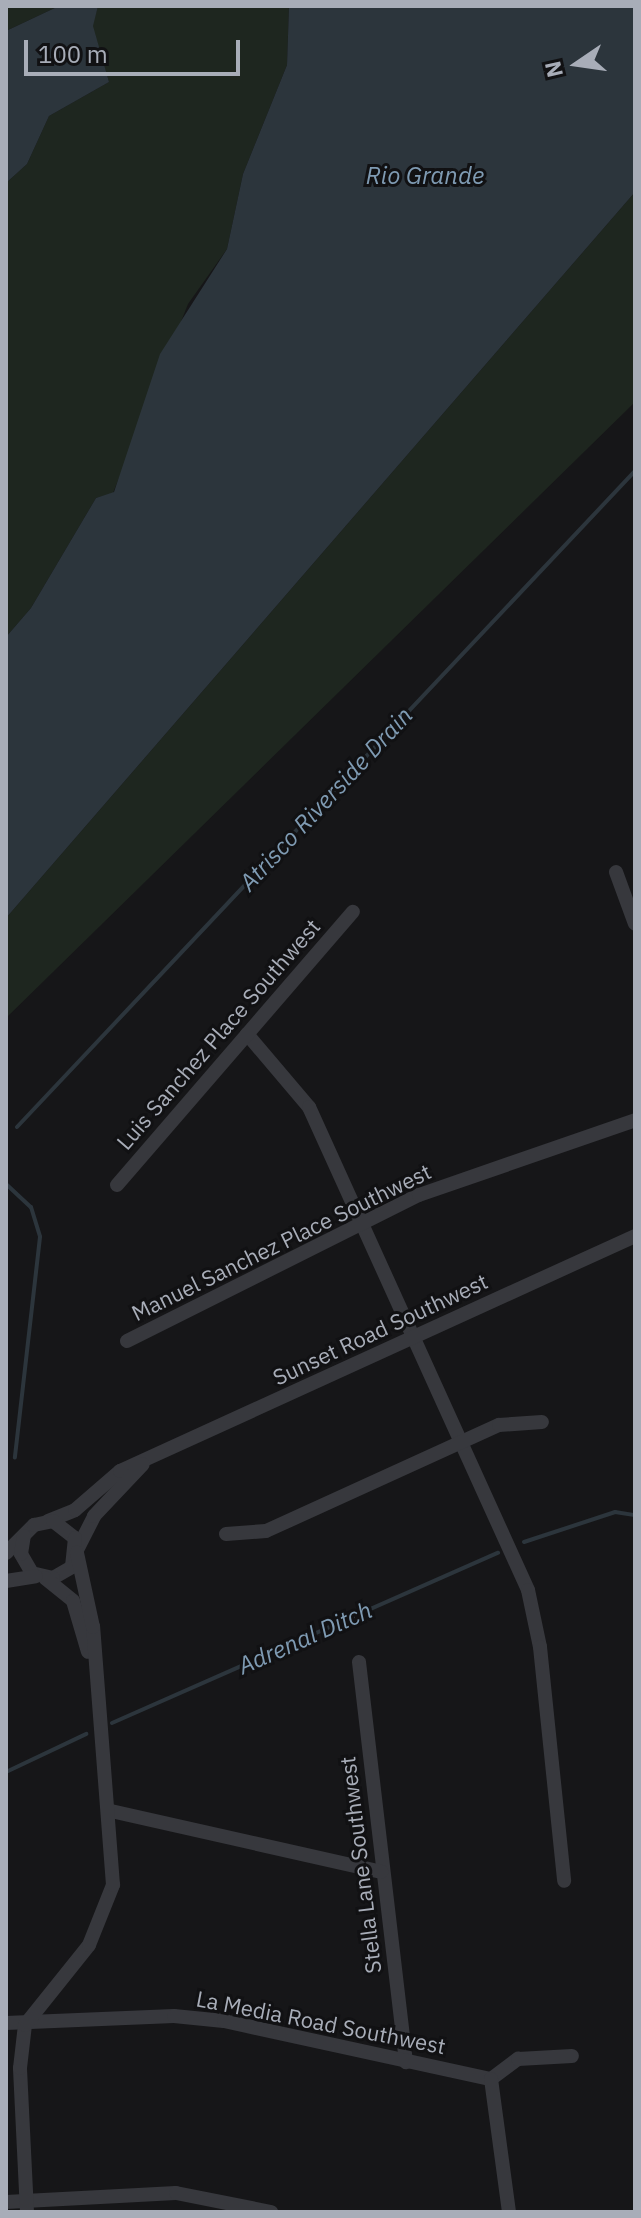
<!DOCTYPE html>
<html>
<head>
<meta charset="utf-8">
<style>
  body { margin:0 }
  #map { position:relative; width:641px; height:2218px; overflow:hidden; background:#161618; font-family:"IBM Plex Sans",sans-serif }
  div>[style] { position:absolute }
  .green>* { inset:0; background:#1e261f }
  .water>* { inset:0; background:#2c353c }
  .stream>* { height:4px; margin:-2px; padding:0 2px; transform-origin:2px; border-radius:2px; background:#2c353c }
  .minor>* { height:14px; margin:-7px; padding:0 7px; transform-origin:7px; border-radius:7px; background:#37383d }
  span { translate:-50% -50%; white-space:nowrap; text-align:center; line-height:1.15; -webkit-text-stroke:6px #111113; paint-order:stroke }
  .street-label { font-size:22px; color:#a8adb8 }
  .water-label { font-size:24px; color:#7f9bb3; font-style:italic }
  .frame { position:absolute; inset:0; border:8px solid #a8adb8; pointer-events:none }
  .north { position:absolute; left:537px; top:24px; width:80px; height:80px; -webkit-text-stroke:6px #111113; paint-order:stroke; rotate:257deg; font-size:22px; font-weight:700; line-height:32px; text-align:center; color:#a8adb8 }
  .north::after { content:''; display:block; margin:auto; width:28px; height:36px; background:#a8adb8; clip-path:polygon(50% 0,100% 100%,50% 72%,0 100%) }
  .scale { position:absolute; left:24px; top:40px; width:216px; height:36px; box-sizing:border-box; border:4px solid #a8adb8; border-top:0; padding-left:10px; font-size:24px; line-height:28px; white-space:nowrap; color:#a8adb8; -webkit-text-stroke:6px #111113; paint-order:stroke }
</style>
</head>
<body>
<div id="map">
  <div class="green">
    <i style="clip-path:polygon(6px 6px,59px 6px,6px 31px)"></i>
    <i style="clip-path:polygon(98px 6px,289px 6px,287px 65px,243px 174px,227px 249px,188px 304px,113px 493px,96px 498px,31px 608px,6px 637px,6px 183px,27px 164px,49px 116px,109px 82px,92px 26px)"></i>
    <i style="clip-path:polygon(635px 192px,635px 402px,6px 1018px,6px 918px)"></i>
  </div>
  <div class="water">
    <i style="clip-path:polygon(59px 6px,98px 6px,93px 26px,109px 82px,49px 116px,27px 164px,6px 183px,6px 31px)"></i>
    <i style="clip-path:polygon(289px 6px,635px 6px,635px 192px,6px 918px,6px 637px,31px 608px,96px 498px,114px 492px,160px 354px,227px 249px,243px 174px,287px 65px)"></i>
  </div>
  <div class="stream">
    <i style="left:17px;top:1127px;width:901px;rotate:-46.71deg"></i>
    <i style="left:6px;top:1184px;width:34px;rotate:43deg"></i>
    <i style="left:31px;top:1207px;width:31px;rotate:73deg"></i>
    <i style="left:40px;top:1237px;width:222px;rotate:96.5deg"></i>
    <i style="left:524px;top:1542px;width:96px;rotate:-18.2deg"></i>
    <i style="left:615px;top:1512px;width:20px;rotate:9deg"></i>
    <i style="left:112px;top:1723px;width:422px;rotate:-23.8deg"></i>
    <i style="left:6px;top:1772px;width:89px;rotate:-25.4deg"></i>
  </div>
  <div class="minor">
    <i style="left:616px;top:872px;width:55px;rotate:69.9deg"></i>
    <i style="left:247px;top:1034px;width:96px;rotate:49.7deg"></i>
    <i style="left:309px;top:1107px;width:530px;rotate:65.61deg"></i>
    <i style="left:528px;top:1590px;width:58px;rotate:78.1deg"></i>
    <i style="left:540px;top:1647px;width:235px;rotate:84.1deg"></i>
    <i style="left:117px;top:1185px;width:361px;rotate:-49.2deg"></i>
    <i style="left:127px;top:1341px;width:326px;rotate:-26.6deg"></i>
    <i style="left:419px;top:1195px;width:229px;rotate:-19.1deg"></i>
    <i style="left:48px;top:1521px;width:29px;rotate:-22deg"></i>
    <i style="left:75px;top:1510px;width:60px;rotate:-40.9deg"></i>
    <i style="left:120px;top:1471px;width:566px;rotate:-24.53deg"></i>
    <i style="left:226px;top:1534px;width:40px;rotate:-4.3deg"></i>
    <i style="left:266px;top:1531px;width:256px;rotate:-24.5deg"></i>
    <i style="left:499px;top:1425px;width:43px;rotate:-4deg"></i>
    <i style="left:78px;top:1548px;width:36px;rotate:-63deg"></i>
    <i style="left:94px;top:1516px;width:71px;rotate:-46.7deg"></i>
    <i style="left:6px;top:1553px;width:40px;rotate:-45deg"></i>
    <i style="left:34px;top:1525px;width:19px;rotate:-12deg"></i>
    <i style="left:53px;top:1521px;width:28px;rotate:38deg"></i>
    <i style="left:75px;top:1538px;width:29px;rotate:96deg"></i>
    <i style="left:72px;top:1567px;width:22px;rotate:150deg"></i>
    <i style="left:53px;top:1578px;width:22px;rotate:-167deg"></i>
    <i style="left:32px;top:1573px;width:22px;rotate:-120deg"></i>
    <i style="left:21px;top:1554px;width:18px;rotate:-81deg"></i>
    <i style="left:45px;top:1578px;width:36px;rotate:39deg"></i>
    <i style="left:73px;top:1601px;width:53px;rotate:73.6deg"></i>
    <i style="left:6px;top:1581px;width:30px;rotate:-9deg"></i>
    <i style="left:359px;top:1662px;width:403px;rotate:83.3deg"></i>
    <i style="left:111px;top:1811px;width:277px;rotate:12.7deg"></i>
    <i style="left:6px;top:2023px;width:168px;rotate:-2.4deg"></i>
    <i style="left:174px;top:2016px;width:50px;rotate:5.7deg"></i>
    <i style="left:224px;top:2021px;width:273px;rotate:12.3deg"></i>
    <i style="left:491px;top:2079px;width:34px;rotate:-37deg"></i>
    <i style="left:518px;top:2059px;width:54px;rotate:-3.2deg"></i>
    <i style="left:491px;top:2079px;width:134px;rotate:82.3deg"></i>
    <i style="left:6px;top:2202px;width:170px;rotate:-3deg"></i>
    <i style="left:176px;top:2193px;width:97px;rotate:11.3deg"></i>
    <i style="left:27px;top:2212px;width:144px;rotate:-92.8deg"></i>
    <i style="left:20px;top:2068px;width:43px;rotate:-83.4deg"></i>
    <i style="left:25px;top:2025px;width:102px;rotate:-51.3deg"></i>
    <i style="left:89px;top:1945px;width:65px;rotate:-68.2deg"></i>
    <i style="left:113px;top:1885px;width:259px;rotate:-94.4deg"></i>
    <i style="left:93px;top:1627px;width:76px;rotate:-102.2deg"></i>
  </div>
  <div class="street-label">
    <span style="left:218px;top:1034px;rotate:-49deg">Luis Sanchez Place Southwest</span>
    <span style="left:281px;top:1242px;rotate:-26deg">Manuel Sanchez Place Southwest</span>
    <span style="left:380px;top:1329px;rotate:-25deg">Sunset Road Southwest</span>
    <span style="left:360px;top:1865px;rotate:-97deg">Stella Lane Southwest</span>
    <span style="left:321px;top:2022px;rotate:11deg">La Media Road Southwest</span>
  </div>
  <div class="water-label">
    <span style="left:425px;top:176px">Rio Grande</span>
    <span style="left:326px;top:799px;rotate:-47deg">Atrisco Riverside Drain</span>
    <span style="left:305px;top:1638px;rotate:-24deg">Adrenal Ditch</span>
  </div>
  <div class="frame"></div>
  <div class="north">N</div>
  <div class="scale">100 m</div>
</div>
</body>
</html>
